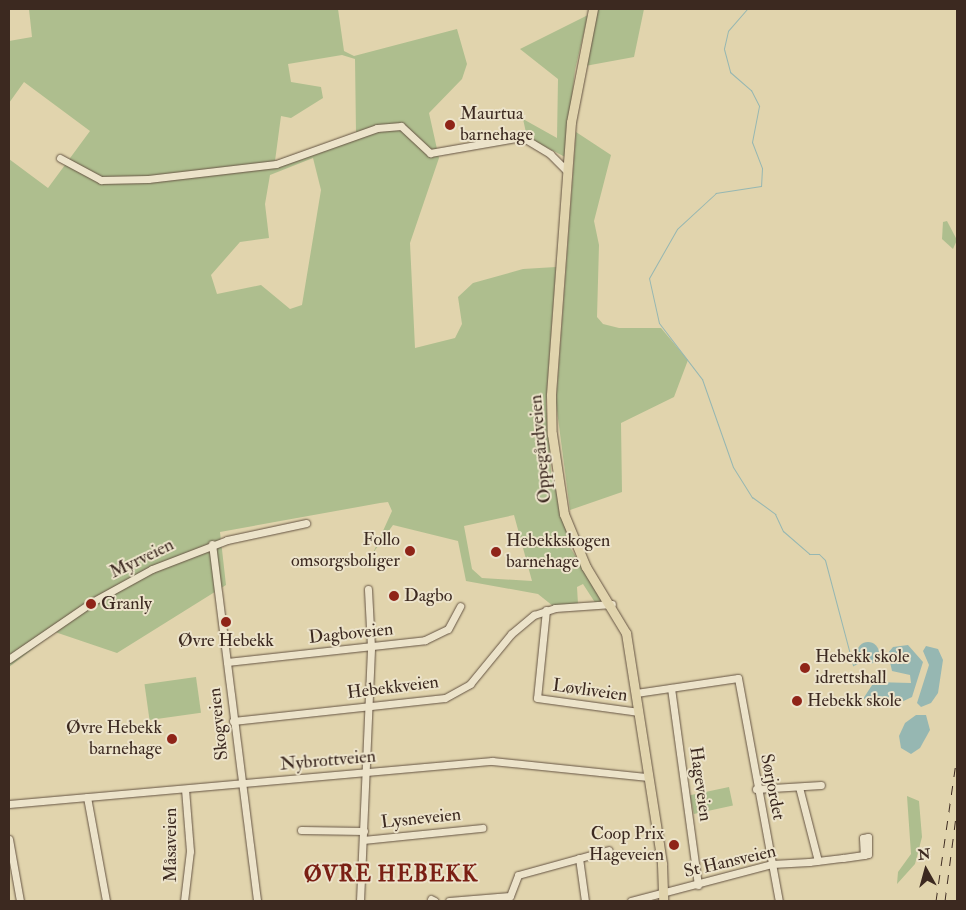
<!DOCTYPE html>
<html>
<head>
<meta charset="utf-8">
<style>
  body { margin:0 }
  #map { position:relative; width:966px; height:910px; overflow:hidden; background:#e1d4ad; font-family:"IM FELL Double Pica",serif }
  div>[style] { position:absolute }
  .green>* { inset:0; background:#aebe8e; transform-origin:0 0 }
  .water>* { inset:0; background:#96b7b2 }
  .round { border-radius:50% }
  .stream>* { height:1px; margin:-0.5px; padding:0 0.5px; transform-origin:0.5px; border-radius:0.5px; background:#96b7b2 }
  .roads { filter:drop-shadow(0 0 1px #655443) drop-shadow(0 0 1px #655443) }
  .minor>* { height:7px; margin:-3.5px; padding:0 3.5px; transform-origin:3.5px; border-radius:3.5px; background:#ece3ca }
  .major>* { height:9px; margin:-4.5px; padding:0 4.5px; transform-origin:4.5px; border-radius:4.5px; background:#e1d4ad }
  .rail>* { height:1px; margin-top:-0.5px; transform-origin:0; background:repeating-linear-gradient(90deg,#3c2920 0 9px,transparent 0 18px) }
  .dots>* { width:14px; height:14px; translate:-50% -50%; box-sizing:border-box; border:2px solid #ece3ca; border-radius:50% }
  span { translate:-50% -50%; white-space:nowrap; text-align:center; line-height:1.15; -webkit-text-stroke:4px #ece3ca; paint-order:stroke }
  .poi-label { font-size:18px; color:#3c2920 }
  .left { translate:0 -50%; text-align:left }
  .right { translate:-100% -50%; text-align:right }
  .street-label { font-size:18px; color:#3c2920 }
  .district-label { font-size:22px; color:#7a1f14; font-weight:700; letter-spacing:1px }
  .frame { position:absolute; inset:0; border:10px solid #3c2920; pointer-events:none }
  .north { position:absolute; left:901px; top:845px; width:50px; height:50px; -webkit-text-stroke:4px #ece3ca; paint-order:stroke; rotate:353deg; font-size:14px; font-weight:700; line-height:20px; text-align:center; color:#3c2920 }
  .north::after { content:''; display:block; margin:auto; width:18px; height:22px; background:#3c2920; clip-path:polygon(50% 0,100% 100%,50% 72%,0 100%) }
</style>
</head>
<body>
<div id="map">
  <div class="green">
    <i style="clip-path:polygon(evenodd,29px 9px,338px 9px,344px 51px,354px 56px,457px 29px,467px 64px,462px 79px,429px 113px,439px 158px,410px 243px,415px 348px,455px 338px,462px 324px,458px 297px,473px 283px,523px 269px,556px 267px,546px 404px,551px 471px,571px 549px,605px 602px,596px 604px,583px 584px,577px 587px,578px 604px,553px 606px,538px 594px,466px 581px,458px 541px,393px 525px,373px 553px,392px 511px,388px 502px,380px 503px,220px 532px,226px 585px,117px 653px,55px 632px,9px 667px,9px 159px,48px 188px,90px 131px,24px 82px,9px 103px,9px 41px,32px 37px,29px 9px,342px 55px,355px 59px,356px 133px,275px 161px,281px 116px,291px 118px,323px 98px,321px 87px,291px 82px,288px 64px,342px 55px,29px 9px,313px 158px,321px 190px,302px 305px,290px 309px,261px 285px,217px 294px,211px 275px,240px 242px,269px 238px,265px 204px,270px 175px,313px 158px,29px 9px,514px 515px,532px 581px,482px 578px,472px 569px,464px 526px,514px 515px)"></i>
    <i style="clip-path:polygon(596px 9px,644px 9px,634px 57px,585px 66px)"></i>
    <i style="clip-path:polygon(588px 15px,575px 70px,565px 157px,527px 137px,523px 119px,557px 138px,558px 79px,520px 49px)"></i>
    <i style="clip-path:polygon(576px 132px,611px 155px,594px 221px,599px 245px,597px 317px,603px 324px,619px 328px,661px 328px,688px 360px,674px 397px,621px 423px,622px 492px,570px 510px,556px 403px)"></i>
    <i style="clip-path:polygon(947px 221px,957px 240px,953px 249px,942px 239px,943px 222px)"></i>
    <i style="left:196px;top:677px;width:36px;height:52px;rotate:82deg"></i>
    <i style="left:729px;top:787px;width:19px;height:40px;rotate:78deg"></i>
    <i style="clip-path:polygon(907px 796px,919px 801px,922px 837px,915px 864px,897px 884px,898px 872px,911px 854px)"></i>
  </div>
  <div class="water">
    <i class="round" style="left:857px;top:642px;width:22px;height:22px"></i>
    <i style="clip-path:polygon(908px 645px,923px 662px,912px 697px,893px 706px,880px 698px,863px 699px,874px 682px,911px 683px,910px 675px,892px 671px,888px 653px,893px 647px)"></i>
    <i style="clip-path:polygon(926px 646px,938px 649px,943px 660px,938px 693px,931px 703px,921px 707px,917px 703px,929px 665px,923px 651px)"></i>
    <i style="clip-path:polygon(916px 715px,926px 715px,930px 730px,920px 748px,911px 754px,901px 748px,899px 736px,905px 723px)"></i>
  </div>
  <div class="stream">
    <i style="left:747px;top:9px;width:29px;rotate:131deg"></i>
    <i style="left:728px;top:31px;width:18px;rotate:103deg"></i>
    <i style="left:724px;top:49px;width:24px;rotate:75deg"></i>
    <i style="left:730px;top:72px;width:28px;rotate:41deg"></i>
    <i style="left:751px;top:90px;width:18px;rotate:63deg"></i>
    <i style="left:759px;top:106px;width:37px;rotate:101deg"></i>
    <i style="left:752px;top:142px;width:28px;rotate:69deg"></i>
    <i style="left:762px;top:168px;width:18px;rotate:93deg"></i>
    <i style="left:761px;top:186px;width:46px;rotate:171.2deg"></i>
    <i style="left:716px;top:193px;width:53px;rotate:137.3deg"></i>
    <i style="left:677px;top:229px;width:56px;rotate:119.7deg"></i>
    <i style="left:649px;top:278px;width:46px;rotate:77.5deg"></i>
    <i style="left:659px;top:323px;width:71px;rotate:52.5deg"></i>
    <i style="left:702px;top:379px;width:93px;rotate:70.6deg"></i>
    <i style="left:733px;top:467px;width:36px;rotate:58deg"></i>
    <i style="left:752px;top:497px;width:29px;rotate:36deg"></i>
    <i style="left:775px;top:514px;width:19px;rotate:65deg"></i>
    <i style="left:783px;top:531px;width:35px;rotate:41deg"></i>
    <i style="left:809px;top:554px;width:10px"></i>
    <i style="left:819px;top:554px;width:8px;rotate:45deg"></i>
    <i style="left:825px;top:560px;width:109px;rotate:75.1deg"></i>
    <i style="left:853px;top:665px;width:10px;rotate:-24deg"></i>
  </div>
  <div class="roads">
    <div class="minor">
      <i style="left:60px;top:158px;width:47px;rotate:28.2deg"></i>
      <i style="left:101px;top:180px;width:47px;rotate:-1.2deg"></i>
      <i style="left:148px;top:179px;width:129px;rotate:-6.7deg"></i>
      <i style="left:276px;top:164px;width:107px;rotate:-19.6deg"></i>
      <i style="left:377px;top:128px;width:24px;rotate:-5deg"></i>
      <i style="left:401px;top:126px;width:40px;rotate:43deg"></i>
      <i style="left:430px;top:153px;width:93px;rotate:-9.9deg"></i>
      <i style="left:522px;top:137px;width:33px;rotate:31deg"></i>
      <i style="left:550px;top:154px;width:25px;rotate:45deg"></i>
      <i style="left:212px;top:544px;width:360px;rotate:82.8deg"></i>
      <i style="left:546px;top:610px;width:88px;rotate:95.8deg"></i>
      <i style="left:537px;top:698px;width:103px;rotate:7.8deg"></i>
      <i style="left:9px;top:659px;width:101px;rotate:-34.5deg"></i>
      <i style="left:92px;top:602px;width:68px;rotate:-28.8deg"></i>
      <i style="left:152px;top:569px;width:80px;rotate:-21.1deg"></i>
      <i style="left:227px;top:540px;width:81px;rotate:-12.1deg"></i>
      <i style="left:227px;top:662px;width:199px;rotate:-6.3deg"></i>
      <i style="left:425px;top:640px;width:25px;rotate:-26deg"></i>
      <i style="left:448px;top:629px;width:26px;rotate:-62deg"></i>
      <i style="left:671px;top:688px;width:199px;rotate:82.2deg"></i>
      <i style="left:636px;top:693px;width:103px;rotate:-8.4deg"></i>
      <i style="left:738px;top:678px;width:227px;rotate:79.6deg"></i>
      <i style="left:233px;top:721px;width:213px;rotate:-6.2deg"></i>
      <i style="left:445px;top:698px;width:29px;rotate:-29deg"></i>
      <i style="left:470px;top:684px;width:65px;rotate:-50.6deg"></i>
      <i style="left:511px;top:634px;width:30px;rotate:-40deg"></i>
      <i style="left:534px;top:615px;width:22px;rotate:-18deg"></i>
      <i style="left:555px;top:608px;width:57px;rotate:-4deg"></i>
      <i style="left:799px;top:787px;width:76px;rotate:75.6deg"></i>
      <i style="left:756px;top:789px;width:65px;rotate:-3.5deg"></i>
      <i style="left:87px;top:797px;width:106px;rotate:79.6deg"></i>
      <i style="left:9px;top:804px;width:485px;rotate:-5.1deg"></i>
      <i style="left:492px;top:761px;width:157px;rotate:5.9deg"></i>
      <i style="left:301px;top:830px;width:63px;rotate:0.9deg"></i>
      <i style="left:9px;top:839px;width:63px;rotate:79.9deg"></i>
      <i style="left:363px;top:840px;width:120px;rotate:-5.8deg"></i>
      <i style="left:579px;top:858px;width:43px;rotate:82.1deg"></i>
      <i style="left:431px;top:899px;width:4px;rotate:27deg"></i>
      <i style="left:184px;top:901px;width:50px;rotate:-83.2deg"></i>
      <i style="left:190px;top:851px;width:62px;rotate:-94.6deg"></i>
      <i style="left:360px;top:901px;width:254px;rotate:-87.5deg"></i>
      <i style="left:371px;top:647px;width:58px;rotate:-93deg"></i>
      <i style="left:449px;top:901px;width:61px;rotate:-4.7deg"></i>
      <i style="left:510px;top:896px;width:22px;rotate:-69deg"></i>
      <i style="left:518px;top:875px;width:94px;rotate:-15.4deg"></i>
      <i style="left:631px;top:901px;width:146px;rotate:-14.7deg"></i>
      <i style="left:772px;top:864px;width:37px;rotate:-3deg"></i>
      <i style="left:809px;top:862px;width:34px;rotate:-7deg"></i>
      <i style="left:843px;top:858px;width:21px;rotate:-8deg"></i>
      <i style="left:864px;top:855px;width:4px;rotate:-14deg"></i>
      <i style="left:868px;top:854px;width:17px;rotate:-90deg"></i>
      <i style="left:868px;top:837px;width:5px;rotate:169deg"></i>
      <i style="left:863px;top:838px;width:17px;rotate:87deg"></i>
    </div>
    <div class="major">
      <i style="left:593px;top:9px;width:115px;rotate:101deg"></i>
      <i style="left:571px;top:122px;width:274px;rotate:94.2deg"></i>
      <i style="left:551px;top:395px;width:39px;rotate:89deg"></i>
      <i style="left:552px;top:434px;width:81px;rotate:81.5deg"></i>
      <i style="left:564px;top:514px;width:57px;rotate:67.5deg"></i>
      <i style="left:586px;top:567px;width:77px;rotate:58.8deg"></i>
      <i style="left:626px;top:633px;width:234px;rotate:81.1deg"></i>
      <i style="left:662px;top:864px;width:37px;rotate:88deg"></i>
    </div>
  </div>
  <div class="rail">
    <i style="left:936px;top:901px;width:148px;rotate:-81.8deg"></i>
    <i style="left:945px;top:901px;width:93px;rotate:-82.6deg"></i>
  </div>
  <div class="dots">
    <i style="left:450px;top:125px;background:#8f2418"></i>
    <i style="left:410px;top:551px;background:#8f2418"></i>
    <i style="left:496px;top:552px;background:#8f2418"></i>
    <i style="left:394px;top:596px;background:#8f2418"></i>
    <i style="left:91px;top:604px;background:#8f2418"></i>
    <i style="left:226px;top:622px;background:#8f2418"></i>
    <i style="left:805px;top:668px;background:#8f2418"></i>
    <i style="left:797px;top:701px;background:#8f2418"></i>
    <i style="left:172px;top:739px;background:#8f2418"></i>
    <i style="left:674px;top:845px;background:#8f2418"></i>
  </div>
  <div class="poi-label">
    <span class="left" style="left:460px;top:125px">Maurtua<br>barnehage</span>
    <span class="right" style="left:400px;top:551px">Follo<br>omsorgsboliger</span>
    <span class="left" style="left:506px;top:552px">Hebekkskogen<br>barnehage</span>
    <span class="left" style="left:404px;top:596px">Dagbo</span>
    <span class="left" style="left:101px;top:604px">Granly</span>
    <span style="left:226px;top:641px">Øvre Hebekk</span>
    <span class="left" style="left:815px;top:668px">Hebekk skole<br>idrettshall</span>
    <span class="left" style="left:807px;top:701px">Hebekk skole</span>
    <span class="right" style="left:162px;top:739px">Øvre Hebekk<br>barnehage</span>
    <span class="right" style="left:664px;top:845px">Coop Prix<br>Hageveien</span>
  </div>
  <div class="street-label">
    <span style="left:541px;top:449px;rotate:-95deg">Oppegårdveien</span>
    <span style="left:142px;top:559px;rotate:-26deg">Myrveien</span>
    <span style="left:351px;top:634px;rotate:-6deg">Dagboveien</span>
    <span style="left:393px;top:688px;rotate:-7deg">Hebekkveien</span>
    <span style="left:590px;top:691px;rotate:8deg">Løvliveien</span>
    <span style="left:219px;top:724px;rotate:-96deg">Skogveien</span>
    <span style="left:328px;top:761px;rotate:-5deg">Nybrottveien</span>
    <span style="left:700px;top:784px;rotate:82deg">Hageveien</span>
    <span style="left:772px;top:787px;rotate:79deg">Sørjordet</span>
    <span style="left:421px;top:819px;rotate:-6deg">Lysneveien</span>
    <span style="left:171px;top:845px;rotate:-90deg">Måsaveien</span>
    <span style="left:730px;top:862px;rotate:-13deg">St Hansveien</span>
  </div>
  <div class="district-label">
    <span style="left:391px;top:875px">ØVRE HEBEKK</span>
  </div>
  <div class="frame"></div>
  <div class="north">N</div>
</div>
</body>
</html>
